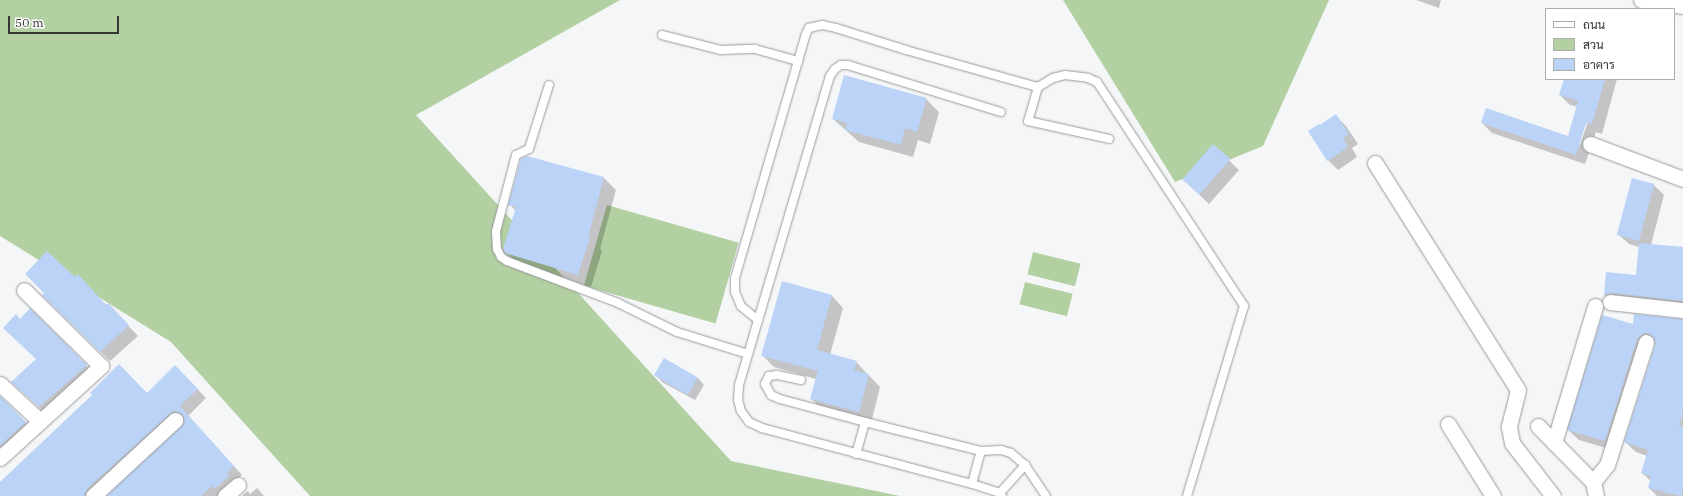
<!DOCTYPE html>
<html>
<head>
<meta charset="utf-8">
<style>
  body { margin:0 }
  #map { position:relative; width:1683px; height:496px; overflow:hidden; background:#f5f6f8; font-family:"IBM Plex Serif",Sarabun,serif }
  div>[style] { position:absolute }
  .green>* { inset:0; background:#b2d0a1; transform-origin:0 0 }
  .shadow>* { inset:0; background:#0003 }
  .building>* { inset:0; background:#bad3f7; transform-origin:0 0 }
  .roads { filter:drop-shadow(0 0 1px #989a9b) drop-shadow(0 0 1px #989a9b) }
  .service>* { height:8px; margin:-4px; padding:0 4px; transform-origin:4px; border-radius:4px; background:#fff }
  .minor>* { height:15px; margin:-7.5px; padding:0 7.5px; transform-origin:7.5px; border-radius:7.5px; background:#fff }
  span { translate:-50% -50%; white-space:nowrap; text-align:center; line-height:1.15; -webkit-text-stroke:3px #fff; paint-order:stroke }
  .legend { position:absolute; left:1545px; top:8px; width:130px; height:72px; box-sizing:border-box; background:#fff; border:1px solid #aeaeaf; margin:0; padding:5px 7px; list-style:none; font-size:12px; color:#353536 }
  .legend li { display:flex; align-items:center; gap:8px; height:20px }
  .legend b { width:20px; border:1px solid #aeaeaf }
  .scale { position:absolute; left:8px; top:16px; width:111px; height:18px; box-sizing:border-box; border:2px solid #353536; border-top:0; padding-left:5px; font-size:12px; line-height:14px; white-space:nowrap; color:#353536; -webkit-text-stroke:3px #fff; paint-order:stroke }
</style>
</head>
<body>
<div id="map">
  <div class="green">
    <i style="clip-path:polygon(0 0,620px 0,416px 115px,731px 461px,900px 496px,310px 496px,171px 342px,0 236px)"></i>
    <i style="clip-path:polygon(1063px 0,1329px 0,1263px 146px,1175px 182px)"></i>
    <i style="left:607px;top:205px;width:137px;height:84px;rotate:16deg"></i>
    <i style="left:1033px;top:252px;width:49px;height:23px;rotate:14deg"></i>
    <i style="left:1025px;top:282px;width:49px;height:23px;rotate:14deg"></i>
  </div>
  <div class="shadow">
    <i style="clip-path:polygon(1416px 0,1441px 0,1439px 8px)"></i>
    <i style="clip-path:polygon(evenodd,1565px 79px,1617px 79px,1602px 134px,1596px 132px,1585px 164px,1492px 133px,1482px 123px,1569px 137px,1578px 107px,1570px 105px,1560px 95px,1565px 79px,1587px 118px,1589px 118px,1580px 145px,1579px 144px,1587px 118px)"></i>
    <i style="clip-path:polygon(926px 99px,939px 112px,930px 144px,918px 140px,913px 157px,859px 142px,833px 119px)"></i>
    <i style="clip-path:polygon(1336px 116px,1346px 126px,1358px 144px,1352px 148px,1357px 157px,1338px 170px,1328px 160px,1320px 126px)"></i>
    <i style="clip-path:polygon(1213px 145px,1239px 170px,1209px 204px,1192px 188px)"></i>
    <i style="clip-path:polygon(603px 177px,616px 190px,600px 249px,602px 251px,591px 287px,519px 265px,506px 252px,516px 211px,510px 205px)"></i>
    <i style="clip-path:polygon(1633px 180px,1654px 185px,1664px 195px,1651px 245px,1683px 247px,1683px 310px,1615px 306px,1605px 295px,1607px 273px,1637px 276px,1639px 247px,1629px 244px,1619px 235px)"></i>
    <i style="clip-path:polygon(75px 278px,117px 314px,138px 336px,110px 361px,43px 295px)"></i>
    <i style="clip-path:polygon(832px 296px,843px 308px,830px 355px,856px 362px,880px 387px,871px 423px,823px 410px,811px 399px,816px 379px,774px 367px,762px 355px)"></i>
    <i style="clip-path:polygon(30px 310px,96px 375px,49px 417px,23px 392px,38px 359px)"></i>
    <i style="clip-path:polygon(1683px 320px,1683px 496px,1657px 496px,1649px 488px,1651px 481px,1642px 473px,1647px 456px,1636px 452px,1625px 442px,1657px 342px,1648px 350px,1616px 451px,1579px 440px,1568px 430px,1634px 325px)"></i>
    <i style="clip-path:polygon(184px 375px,206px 398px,188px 416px,242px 475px,234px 482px,225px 496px,108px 496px,182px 427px,184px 420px,178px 422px,97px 496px,0 496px,0 482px,147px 394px)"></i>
    <i style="clip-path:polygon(656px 375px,698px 378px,704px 385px,695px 400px,662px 382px)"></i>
    <i style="clip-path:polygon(0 398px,35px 431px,0 465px)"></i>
    <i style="clip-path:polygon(257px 488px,264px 496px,242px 496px,248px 491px,250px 494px)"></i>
  </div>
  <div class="building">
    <i style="clip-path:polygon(844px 75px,927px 98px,917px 132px,905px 128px,901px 145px,845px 130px,847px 123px,832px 119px)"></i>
    <i style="clip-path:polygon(1564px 79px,1605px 79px,1592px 124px,1586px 123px,1576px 155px,1481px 123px,1486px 108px,1568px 136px,1578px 101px,1559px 95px)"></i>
    <i style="clip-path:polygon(1336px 114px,1349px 134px,1343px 138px,1348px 147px,1327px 161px,1308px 131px,1319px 124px,1320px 125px)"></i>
    <i style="left:1213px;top:144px;width:23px;height:47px;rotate:41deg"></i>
    <i style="clip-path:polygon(527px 156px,604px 177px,588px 237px,590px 237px,578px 275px,505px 253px,503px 249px,516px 207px,508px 205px,521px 159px)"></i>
    <i style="left:1632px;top:178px;width:23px;height:59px;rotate:15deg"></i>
    <i style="clip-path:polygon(1639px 243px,1683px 247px,1683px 301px,1611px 293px,1604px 295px,1606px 272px,1636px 275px)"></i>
    <i style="clip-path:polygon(47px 251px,75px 277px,78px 274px,106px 305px,108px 303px,129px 325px,100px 352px,42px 295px,44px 293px,25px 274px)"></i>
    <i style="clip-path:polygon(782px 281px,832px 295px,817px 350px,857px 361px,854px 370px,869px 374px,859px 412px,810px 399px,818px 371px,761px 356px)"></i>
    <i style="clip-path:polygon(30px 308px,87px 365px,39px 407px,11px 382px,36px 359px,3px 328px,16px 314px,20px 319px)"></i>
    <i style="clip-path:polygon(1634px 314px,1683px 319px,1683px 412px,1679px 426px,1683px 427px,1683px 487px,1681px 496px,1648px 488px,1651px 476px,1641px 473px,1648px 450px,1624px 442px,1655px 345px,1655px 340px,1649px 334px,1644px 333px,1637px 339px,1605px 441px,1567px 430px,1602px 315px,1633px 324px)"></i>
    <i style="left:664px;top:358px;width:39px;height:20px;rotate:30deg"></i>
    <i style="clip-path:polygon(119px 364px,147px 393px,175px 365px,198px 389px,180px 406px,234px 466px,227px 473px,229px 476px,215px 489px,212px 486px,201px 496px,106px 496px,181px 426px,184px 418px,182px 414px,173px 411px,87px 489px,84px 496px,0 496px,0 482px,92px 395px,90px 393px)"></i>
    <i style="clip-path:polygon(0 396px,26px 422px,0 446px)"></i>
  </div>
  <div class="roads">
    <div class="service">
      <i style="left:662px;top:35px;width:61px;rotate:14.3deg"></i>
      <i style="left:721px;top:50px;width:34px;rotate:-2deg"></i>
      <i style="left:755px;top:49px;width:45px;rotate:15.6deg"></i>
      <i style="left:549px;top:85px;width:67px;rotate:107.4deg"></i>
      <i style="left:529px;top:149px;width:14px;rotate:155deg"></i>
      <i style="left:516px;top:155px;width:79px;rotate:104.7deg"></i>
      <i style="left:496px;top:231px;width:18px;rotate:87deg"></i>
      <i style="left:497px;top:249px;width:9px;rotate:63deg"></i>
      <i style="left:501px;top:257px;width:7px;rotate:34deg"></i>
      <i style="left:507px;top:261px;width:119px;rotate:20.7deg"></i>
      <i style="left:618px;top:303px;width:66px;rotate:26.2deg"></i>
      <i style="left:677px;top:332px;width:74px;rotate:17.2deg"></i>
      <i style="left:1038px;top:87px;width:35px;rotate:106deg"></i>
      <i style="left:1028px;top:121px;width:83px;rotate:12.5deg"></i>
      <i style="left:758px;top:320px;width:22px;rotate:-141deg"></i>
      <i style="left:741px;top:306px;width:15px;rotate:-113deg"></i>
      <i style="left:735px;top:292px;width:14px;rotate:-90deg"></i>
      <i style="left:735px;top:278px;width:254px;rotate:-73.8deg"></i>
      <i style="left:806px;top:34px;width:7px;rotate:-63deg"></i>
      <i style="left:809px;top:28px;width:13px;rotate:-13deg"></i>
      <i style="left:822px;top:25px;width:14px;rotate:12deg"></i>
      <i style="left:836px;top:28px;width:73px;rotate:17.4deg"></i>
      <i style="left:906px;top:50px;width:137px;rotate:15.7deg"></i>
      <i style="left:1038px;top:87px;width:17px;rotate:-31deg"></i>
      <i style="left:1053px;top:78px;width:12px;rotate:-14deg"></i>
      <i style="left:1065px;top:75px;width:23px;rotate:7deg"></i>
      <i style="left:1088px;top:78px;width:10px;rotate:24deg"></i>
      <i style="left:1097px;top:82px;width:268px;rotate:56.7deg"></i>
      <i style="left:1244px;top:306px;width:198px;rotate:106.7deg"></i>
      <i style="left:801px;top:380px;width:25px;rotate:-168deg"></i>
      <i style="left:777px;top:375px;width:8px;rotate:173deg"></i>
      <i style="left:769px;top:376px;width:9px;rotate:117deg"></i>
      <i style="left:765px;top:384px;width:13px;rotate:61deg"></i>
      <i style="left:771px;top:395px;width:10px;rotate:24deg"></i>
      <i style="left:780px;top:399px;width:88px;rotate:15.1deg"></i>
      <i style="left:856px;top:454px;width:33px;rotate:-74deg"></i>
      <i style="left:865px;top:422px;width:120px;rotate:14deg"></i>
      <i style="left:972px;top:484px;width:217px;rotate:-165.1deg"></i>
      <i style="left:762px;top:428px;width:14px;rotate:-155deg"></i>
      <i style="left:749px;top:422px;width:14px;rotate:-126deg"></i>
      <i style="left:741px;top:411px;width:11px;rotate:-105deg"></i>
      <i style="left:738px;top:400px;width:15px;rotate:-86deg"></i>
      <i style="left:739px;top:385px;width:322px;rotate:-73.6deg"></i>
      <i style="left:830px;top:76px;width:9px;rotate:-54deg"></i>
      <i style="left:835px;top:69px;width:7px;rotate:-34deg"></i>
      <i style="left:841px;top:65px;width:7px"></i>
      <i style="left:848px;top:65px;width:160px;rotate:17.1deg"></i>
      <i style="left:1000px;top:493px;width:38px;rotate:-48deg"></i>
      <i style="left:1002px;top:496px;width:4px;rotate:-124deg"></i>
      <i style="left:1000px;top:493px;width:29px;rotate:-162deg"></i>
      <i style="left:972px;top:484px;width:34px;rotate:-75deg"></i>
      <i style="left:981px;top:451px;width:20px;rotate:-3deg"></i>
      <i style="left:1001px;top:450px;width:10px;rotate:17deg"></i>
      <i style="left:1011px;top:453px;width:18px;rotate:41deg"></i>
      <i style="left:1025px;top:465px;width:37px;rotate:56deg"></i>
    </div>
    <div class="minor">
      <i style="left:1641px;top:0;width:42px;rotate:8.1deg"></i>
      <i style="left:1590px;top:144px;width:99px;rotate:20.6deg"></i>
      <i style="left:1375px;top:163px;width:268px;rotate:57.8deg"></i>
      <i style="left:1518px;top:390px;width:38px;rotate:104deg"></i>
      <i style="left:1509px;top:427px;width:16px;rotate:79deg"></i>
      <i style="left:1512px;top:443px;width:67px;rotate:52.3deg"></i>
      <i style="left:1610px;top:302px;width:73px;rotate:6.3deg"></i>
      <i style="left:0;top:384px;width:54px;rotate:42.8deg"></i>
      <i style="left:1448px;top:424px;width:85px;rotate:58deg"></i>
      <i style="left:1538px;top:426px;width:78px;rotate:45.5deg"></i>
      <i style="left:1593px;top:482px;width:14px;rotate:78deg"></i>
      <i style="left:1554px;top:443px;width:143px;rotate:-73.3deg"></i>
      <i style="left:0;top:458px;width:137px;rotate:-42.3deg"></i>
      <i style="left:101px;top:366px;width:108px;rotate:-135.4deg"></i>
      <i style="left:1593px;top:482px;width:22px;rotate:-51deg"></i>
      <i style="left:1607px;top:465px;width:129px;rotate:-72.4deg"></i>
      <i style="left:93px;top:496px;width:112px;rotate:-42.8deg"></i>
      <i style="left:225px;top:496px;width:17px;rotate:-40deg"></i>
    </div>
  </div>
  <ul class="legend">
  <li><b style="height:5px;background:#fff"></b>ถนน</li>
  <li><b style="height:11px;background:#b2d0a1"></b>สวน</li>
  <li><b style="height:11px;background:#bad3f7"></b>อาคาร</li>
  </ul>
  <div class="scale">50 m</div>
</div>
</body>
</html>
